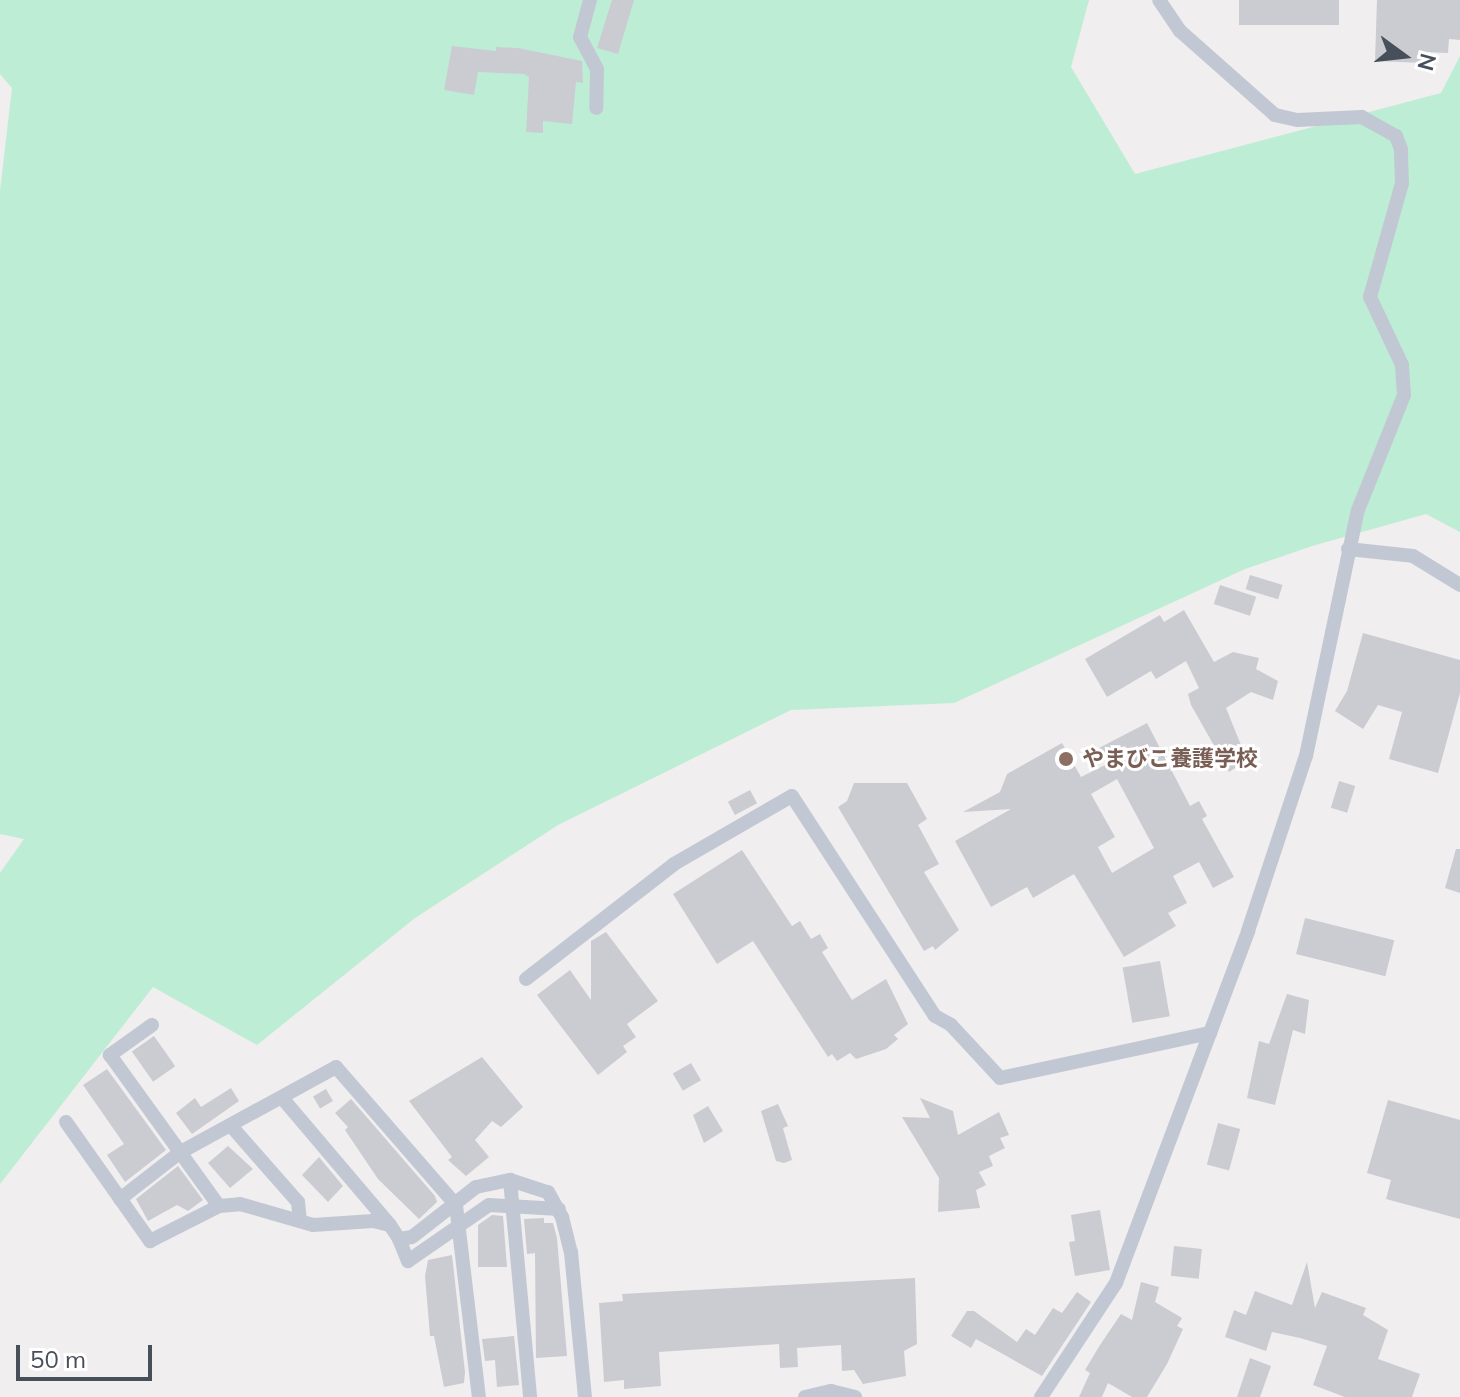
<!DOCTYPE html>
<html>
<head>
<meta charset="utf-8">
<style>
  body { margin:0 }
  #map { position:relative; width:1460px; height:1397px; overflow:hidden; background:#f0eeee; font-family:Mulish,"Noto Sans JP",sans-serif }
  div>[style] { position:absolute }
  .green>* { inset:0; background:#bdedd5 }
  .building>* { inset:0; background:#cbccd2; transform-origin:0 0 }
  .minor>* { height:14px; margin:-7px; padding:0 7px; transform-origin:7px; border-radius:7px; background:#c2c8d3 }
  .dots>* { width:22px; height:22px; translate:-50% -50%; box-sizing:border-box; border:4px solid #fff; border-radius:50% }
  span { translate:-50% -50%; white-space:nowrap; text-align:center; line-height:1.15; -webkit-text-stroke:6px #fff; paint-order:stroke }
  .education-label { font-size:22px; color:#785e54; font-weight:700 }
  .left { translate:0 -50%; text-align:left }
  .north { position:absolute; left:1364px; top:16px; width:80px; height:80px; -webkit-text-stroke:6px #fff; paint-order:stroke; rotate:105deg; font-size:22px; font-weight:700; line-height:32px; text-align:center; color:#474f5b }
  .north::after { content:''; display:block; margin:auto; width:28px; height:36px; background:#474f5b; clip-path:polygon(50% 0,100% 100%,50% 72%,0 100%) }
  .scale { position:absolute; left:16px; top:1345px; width:136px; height:36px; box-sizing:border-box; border:4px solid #474f5b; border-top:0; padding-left:10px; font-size:24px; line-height:28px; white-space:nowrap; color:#474f5b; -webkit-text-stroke:6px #fff; paint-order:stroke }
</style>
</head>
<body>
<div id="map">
  <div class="green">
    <i style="clip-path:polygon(0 0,1089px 0,1071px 67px,1135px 174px,1441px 93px,1460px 56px,1460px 532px,1426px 514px,1312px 546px,1245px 569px,954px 703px,791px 710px,558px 825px,415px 918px,257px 1045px,153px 987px,0 1184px,0 873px,24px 839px,0 834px,0 191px,12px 88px,0 74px)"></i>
  </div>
  <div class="building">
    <i style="clip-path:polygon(612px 0,634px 0,618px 54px,597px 48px)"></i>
    <i style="left:1239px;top:0;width:100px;height:25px"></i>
    <i style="clip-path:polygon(1377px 0,1460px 0,1460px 40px,1449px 39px,1448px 53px,1423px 52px,1422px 63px,1375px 61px)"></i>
    <i style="clip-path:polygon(452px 46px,496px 51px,496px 47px,518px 48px,582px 61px,583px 83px,576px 82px,572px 124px,543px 121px,543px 133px,526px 132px,529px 77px,524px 74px,478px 72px,474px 95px,444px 90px)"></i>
    <i style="left:1250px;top:575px;width:34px;height:15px;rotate:17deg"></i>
    <i style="left:1220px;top:585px;width:38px;height:20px;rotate:18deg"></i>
    <i style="clip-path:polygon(1184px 610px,1214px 662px,1233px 652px,1259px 658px,1256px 669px,1278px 681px,1273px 700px,1251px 692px,1226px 708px,1247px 760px,1229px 772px,1191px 705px,1188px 694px,1199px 688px,1186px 661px,1156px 679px,1151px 671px,1107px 697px,1085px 659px,1160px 615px,1164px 622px)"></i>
    <i style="clip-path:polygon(1363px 633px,1460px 660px,1460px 693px,1438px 773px,1389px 759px,1402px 712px,1378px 705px,1363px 729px,1335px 711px,1347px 691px)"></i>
    <i style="clip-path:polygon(evenodd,1147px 723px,1190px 806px,1199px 801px,1207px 816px,1202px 819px,1234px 877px,1213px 888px,1199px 862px,1173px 876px,1187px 903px,1168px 913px,1176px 926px,1124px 957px,1074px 874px,1033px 898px,1027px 887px,991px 907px,955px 841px,1011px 809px,963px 812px,1000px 792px,1007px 774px,1062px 743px,1081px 777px,1109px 763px,1099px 748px,1147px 723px,1117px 779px,1154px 848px,1112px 873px,1098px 847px,1115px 837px,1091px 794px,1117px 779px)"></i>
    <i style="left:1339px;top:781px;width:17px;height:28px;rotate:17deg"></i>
    <i style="clip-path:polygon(854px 783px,907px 783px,927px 819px,918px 825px,939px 864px,924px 872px,959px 930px,935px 950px,933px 946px,924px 951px,838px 807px,847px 801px)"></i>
    <i style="left:750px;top:790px;width:15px;height:25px;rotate:62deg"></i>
    <i style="clip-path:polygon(1456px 849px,1460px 849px,1460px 893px,1445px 888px)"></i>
    <i style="clip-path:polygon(742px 850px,792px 926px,800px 921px,811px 939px,820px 934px,828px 948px,822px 952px,852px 1000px,886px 979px,908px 1024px,894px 1035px,898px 1039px,886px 1049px,856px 1059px,850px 1053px,837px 1061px,832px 1054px,828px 1057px,753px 941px,717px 964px,673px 894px)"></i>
    <i style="left:1305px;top:918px;width:92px;height:37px;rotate:14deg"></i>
    <i style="clip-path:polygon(606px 932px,658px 1001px,627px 1024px,636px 1037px,623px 1046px,627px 1052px,598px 1075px,537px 995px,570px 970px,591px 1000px,591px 941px)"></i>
    <i style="left:1160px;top:961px;width:56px;height:38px;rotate:80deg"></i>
    <i style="clip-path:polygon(1287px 994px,1309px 1000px,1305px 1034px,1293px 1030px,1275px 1105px,1247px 1098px,1259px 1041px,1269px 1044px)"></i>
    <i style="left:154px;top:1036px;width:37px;height:27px;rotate:55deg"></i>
    <i style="clip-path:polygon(482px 1057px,523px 1107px,501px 1127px,492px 1121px,475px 1140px,489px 1157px,466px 1176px,448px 1160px,452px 1157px,409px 1101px)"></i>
    <i style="left:691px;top:1063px;width:20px;height:21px;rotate:60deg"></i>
    <i style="clip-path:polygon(107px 1069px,166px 1150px,125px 1182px,107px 1155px,124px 1144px,83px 1085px)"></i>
    <i style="clip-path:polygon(231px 1088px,239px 1101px,192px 1134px,176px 1113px,195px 1098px,201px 1107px)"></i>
    <i style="left:326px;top:1089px;width:14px;height:15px;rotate:60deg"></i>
    <i style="clip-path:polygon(920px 1098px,953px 1111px,958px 1135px,999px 1112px,1009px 1135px,1000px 1138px,1005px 1148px,989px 1156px,993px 1166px,979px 1172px,986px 1185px,976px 1190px,980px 1208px,938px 1212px,939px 1178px,902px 1117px,930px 1118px)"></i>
    <i style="clip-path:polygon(351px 1099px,435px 1196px,437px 1202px,419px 1219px,378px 1179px,345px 1130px,348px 1127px,335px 1113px)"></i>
    <i style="clip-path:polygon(1388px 1100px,1460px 1120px,1460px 1219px,1386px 1199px,1391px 1180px,1367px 1173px)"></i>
    <i style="clip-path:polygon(778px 1104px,788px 1126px,783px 1128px,792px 1160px,784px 1163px,776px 1161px,761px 1111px)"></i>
    <i style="clip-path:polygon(708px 1106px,723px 1131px,704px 1143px,693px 1115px)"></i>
    <i style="left:1218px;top:1123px;width:23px;height:43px;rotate:15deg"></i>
    <i style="clip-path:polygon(228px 1146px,253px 1169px,230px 1188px,208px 1163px)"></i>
    <i style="clip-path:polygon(319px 1157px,343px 1186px,328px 1202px,302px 1175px)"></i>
    <i style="clip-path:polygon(178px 1166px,203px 1200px,188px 1211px,177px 1205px,148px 1221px,136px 1199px)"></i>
    <i style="clip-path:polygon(1100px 1210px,1110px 1270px,1075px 1276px,1069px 1242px,1075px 1241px,1071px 1215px)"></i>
    <i style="clip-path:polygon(492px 1215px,503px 1216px,507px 1267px,478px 1267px,478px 1225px)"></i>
    <i style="clip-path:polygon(544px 1218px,544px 1223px,553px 1223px,557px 1238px,567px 1356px,536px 1358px,535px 1253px,527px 1254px,524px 1219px)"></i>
    <i style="left:1174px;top:1246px;width:28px;height:30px;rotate:6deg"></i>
    <i style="clip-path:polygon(452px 1255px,465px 1372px,464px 1383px,444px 1387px,434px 1336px,430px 1336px,425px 1276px,428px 1260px)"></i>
    <i style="clip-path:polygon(1307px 1262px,1315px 1308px,1322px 1292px,1366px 1308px,1363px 1315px,1388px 1330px,1378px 1359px,1420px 1374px,1412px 1397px,1345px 1397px,1313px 1385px,1327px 1346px,1300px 1338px,1272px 1332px,1266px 1351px,1225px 1337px,1234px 1310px,1246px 1315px,1255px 1291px,1292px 1305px)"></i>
    <i style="clip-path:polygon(915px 1278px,917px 1344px,904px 1351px,906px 1376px,863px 1384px,854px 1370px,842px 1371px,841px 1345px,797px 1348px,798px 1367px,780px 1368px,779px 1344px,659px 1352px,661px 1386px,624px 1389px,624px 1380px,604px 1382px,599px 1303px,623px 1301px,622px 1294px)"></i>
    <i style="clip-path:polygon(1141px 1282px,1159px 1287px,1155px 1302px,1182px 1318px,1177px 1326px,1183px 1329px,1167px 1364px,1147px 1397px,1132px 1397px,1108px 1383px,1102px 1397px,1079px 1397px,1090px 1373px,1085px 1370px,1100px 1345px,1121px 1314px,1132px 1320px)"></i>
    <i style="clip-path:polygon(1077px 1292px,1091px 1302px,1042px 1376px,976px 1339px,971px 1348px,951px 1336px,967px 1311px,974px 1311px,1017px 1342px,1026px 1329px,1035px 1335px,1053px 1308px,1062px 1313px)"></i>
    <i style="clip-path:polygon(514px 1336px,519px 1385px,497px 1387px,495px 1360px,485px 1361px,482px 1339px)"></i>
    <i style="clip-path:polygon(1250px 1358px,1271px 1366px,1260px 1397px,1237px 1397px)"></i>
  </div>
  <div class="minor">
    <i style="left:590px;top:0;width:38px;rotate:105deg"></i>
    <i style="left:580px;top:37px;width:36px;rotate:62deg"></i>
    <i style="left:597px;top:69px;width:39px;rotate:91deg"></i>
    <i style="left:1348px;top:549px;width:65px;rotate:6.1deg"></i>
    <i style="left:1413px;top:556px;width:55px;rotate:31.7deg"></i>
    <i style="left:526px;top:979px;width:187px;rotate:-37.8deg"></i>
    <i style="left:674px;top:864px;width:136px;rotate:-30deg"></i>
    <i style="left:792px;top:796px;width:262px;rotate:57deg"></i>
    <i style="left:935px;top:1016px;width:18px;rotate:29deg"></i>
    <i style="left:951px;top:1025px;width:72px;rotate:47.2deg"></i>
    <i style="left:1000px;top:1078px;width:215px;rotate:-12.1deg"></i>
    <i style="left:152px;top:1025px;width:52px;rotate:144.5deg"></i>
    <i style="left:110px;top:1055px;width:186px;rotate:54.2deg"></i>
    <i style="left:283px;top:1099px;width:165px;rotate:49.7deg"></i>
    <i style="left:66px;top:1122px;width:146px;rotate:54.8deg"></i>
    <i style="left:150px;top:1241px;width:77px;rotate:-26.9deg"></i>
    <i style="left:219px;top:1206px;width:21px;rotate:-5deg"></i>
    <i style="left:240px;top:1204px;width:76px;rotate:16deg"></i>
    <i style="left:313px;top:1225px;width:60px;rotate:-3.8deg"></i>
    <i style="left:373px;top:1221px;width:17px;rotate:13deg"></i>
    <i style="left:390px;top:1225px;width:17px;rotate:57deg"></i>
    <i style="left:399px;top:1239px;width:13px;rotate:-9deg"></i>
    <i style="left:412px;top:1237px;width:81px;rotate:-38deg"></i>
    <i style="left:476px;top:1187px;width:35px;rotate:-12deg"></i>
    <i style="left:510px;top:1180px;width:40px;rotate:18deg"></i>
    <i style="left:548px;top:1192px;width:29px;rotate:61deg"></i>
    <i style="left:562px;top:1217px;width:36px;rotate:76deg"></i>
    <i style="left:571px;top:1252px;width:146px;rotate:84.5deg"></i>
    <i style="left:232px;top:1127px;width:100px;rotate:48.7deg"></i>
    <i style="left:298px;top:1202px;width:19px;rotate:84deg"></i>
    <i style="left:510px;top:1180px;width:218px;rotate:84.7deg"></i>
    <i style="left:120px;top:1199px;width:75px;rotate:-37.9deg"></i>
    <i style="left:179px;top:1153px;width:179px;rotate:-28.7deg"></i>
    <i style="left:336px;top:1067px;width:183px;rotate:49deg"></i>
    <i style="left:456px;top:1205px;width:193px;rotate:83.2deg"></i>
    <i style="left:399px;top:1239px;width:24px;rotate:68deg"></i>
    <i style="left:408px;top:1261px;width:98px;rotate:-34.7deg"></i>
    <i style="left:489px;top:1205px;width:70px;rotate:3.3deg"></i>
    <i style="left:805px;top:1397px;width:27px;rotate:-13deg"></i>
    <i style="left:831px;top:1391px;width:25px;rotate:14deg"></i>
    <i style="left:1041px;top:1397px;width:136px;rotate:-56.7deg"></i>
    <i style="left:1116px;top:1283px;width:376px;rotate:-69.4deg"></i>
    <i style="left:1248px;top:931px;width:184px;rotate:-71.7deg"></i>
    <i style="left:1306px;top:756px;width:251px;rotate:-78.1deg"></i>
    <i style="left:1358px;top:510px;width:124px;rotate:-68.2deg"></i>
    <i style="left:1404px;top:395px;width:30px;rotate:-94deg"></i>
    <i style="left:1402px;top:365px;width:75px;rotate:-115.2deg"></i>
    <i style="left:1370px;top:297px;width:118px;rotate:-74.3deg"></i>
    <i style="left:1402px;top:183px;width:34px;rotate:-92deg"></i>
    <i style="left:1401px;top:149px;width:14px;rotate:-111deg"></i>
    <i style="left:1396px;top:136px;width:39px;rotate:-151deg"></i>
    <i style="left:1362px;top:117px;width:65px;rotate:177.4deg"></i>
    <i style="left:1297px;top:120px;width:23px;rotate:-167deg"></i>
    <i style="left:1275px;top:115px;width:127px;rotate:-138.5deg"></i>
    <i style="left:1180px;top:31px;width:37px;rotate:-124deg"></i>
  </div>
  <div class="dots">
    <i style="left:1066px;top:759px;background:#8d6e63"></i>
  </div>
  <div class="education-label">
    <span class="left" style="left:1082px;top:759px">やまびこ養護学校</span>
  </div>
  <div class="north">N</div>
  <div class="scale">50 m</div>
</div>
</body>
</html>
